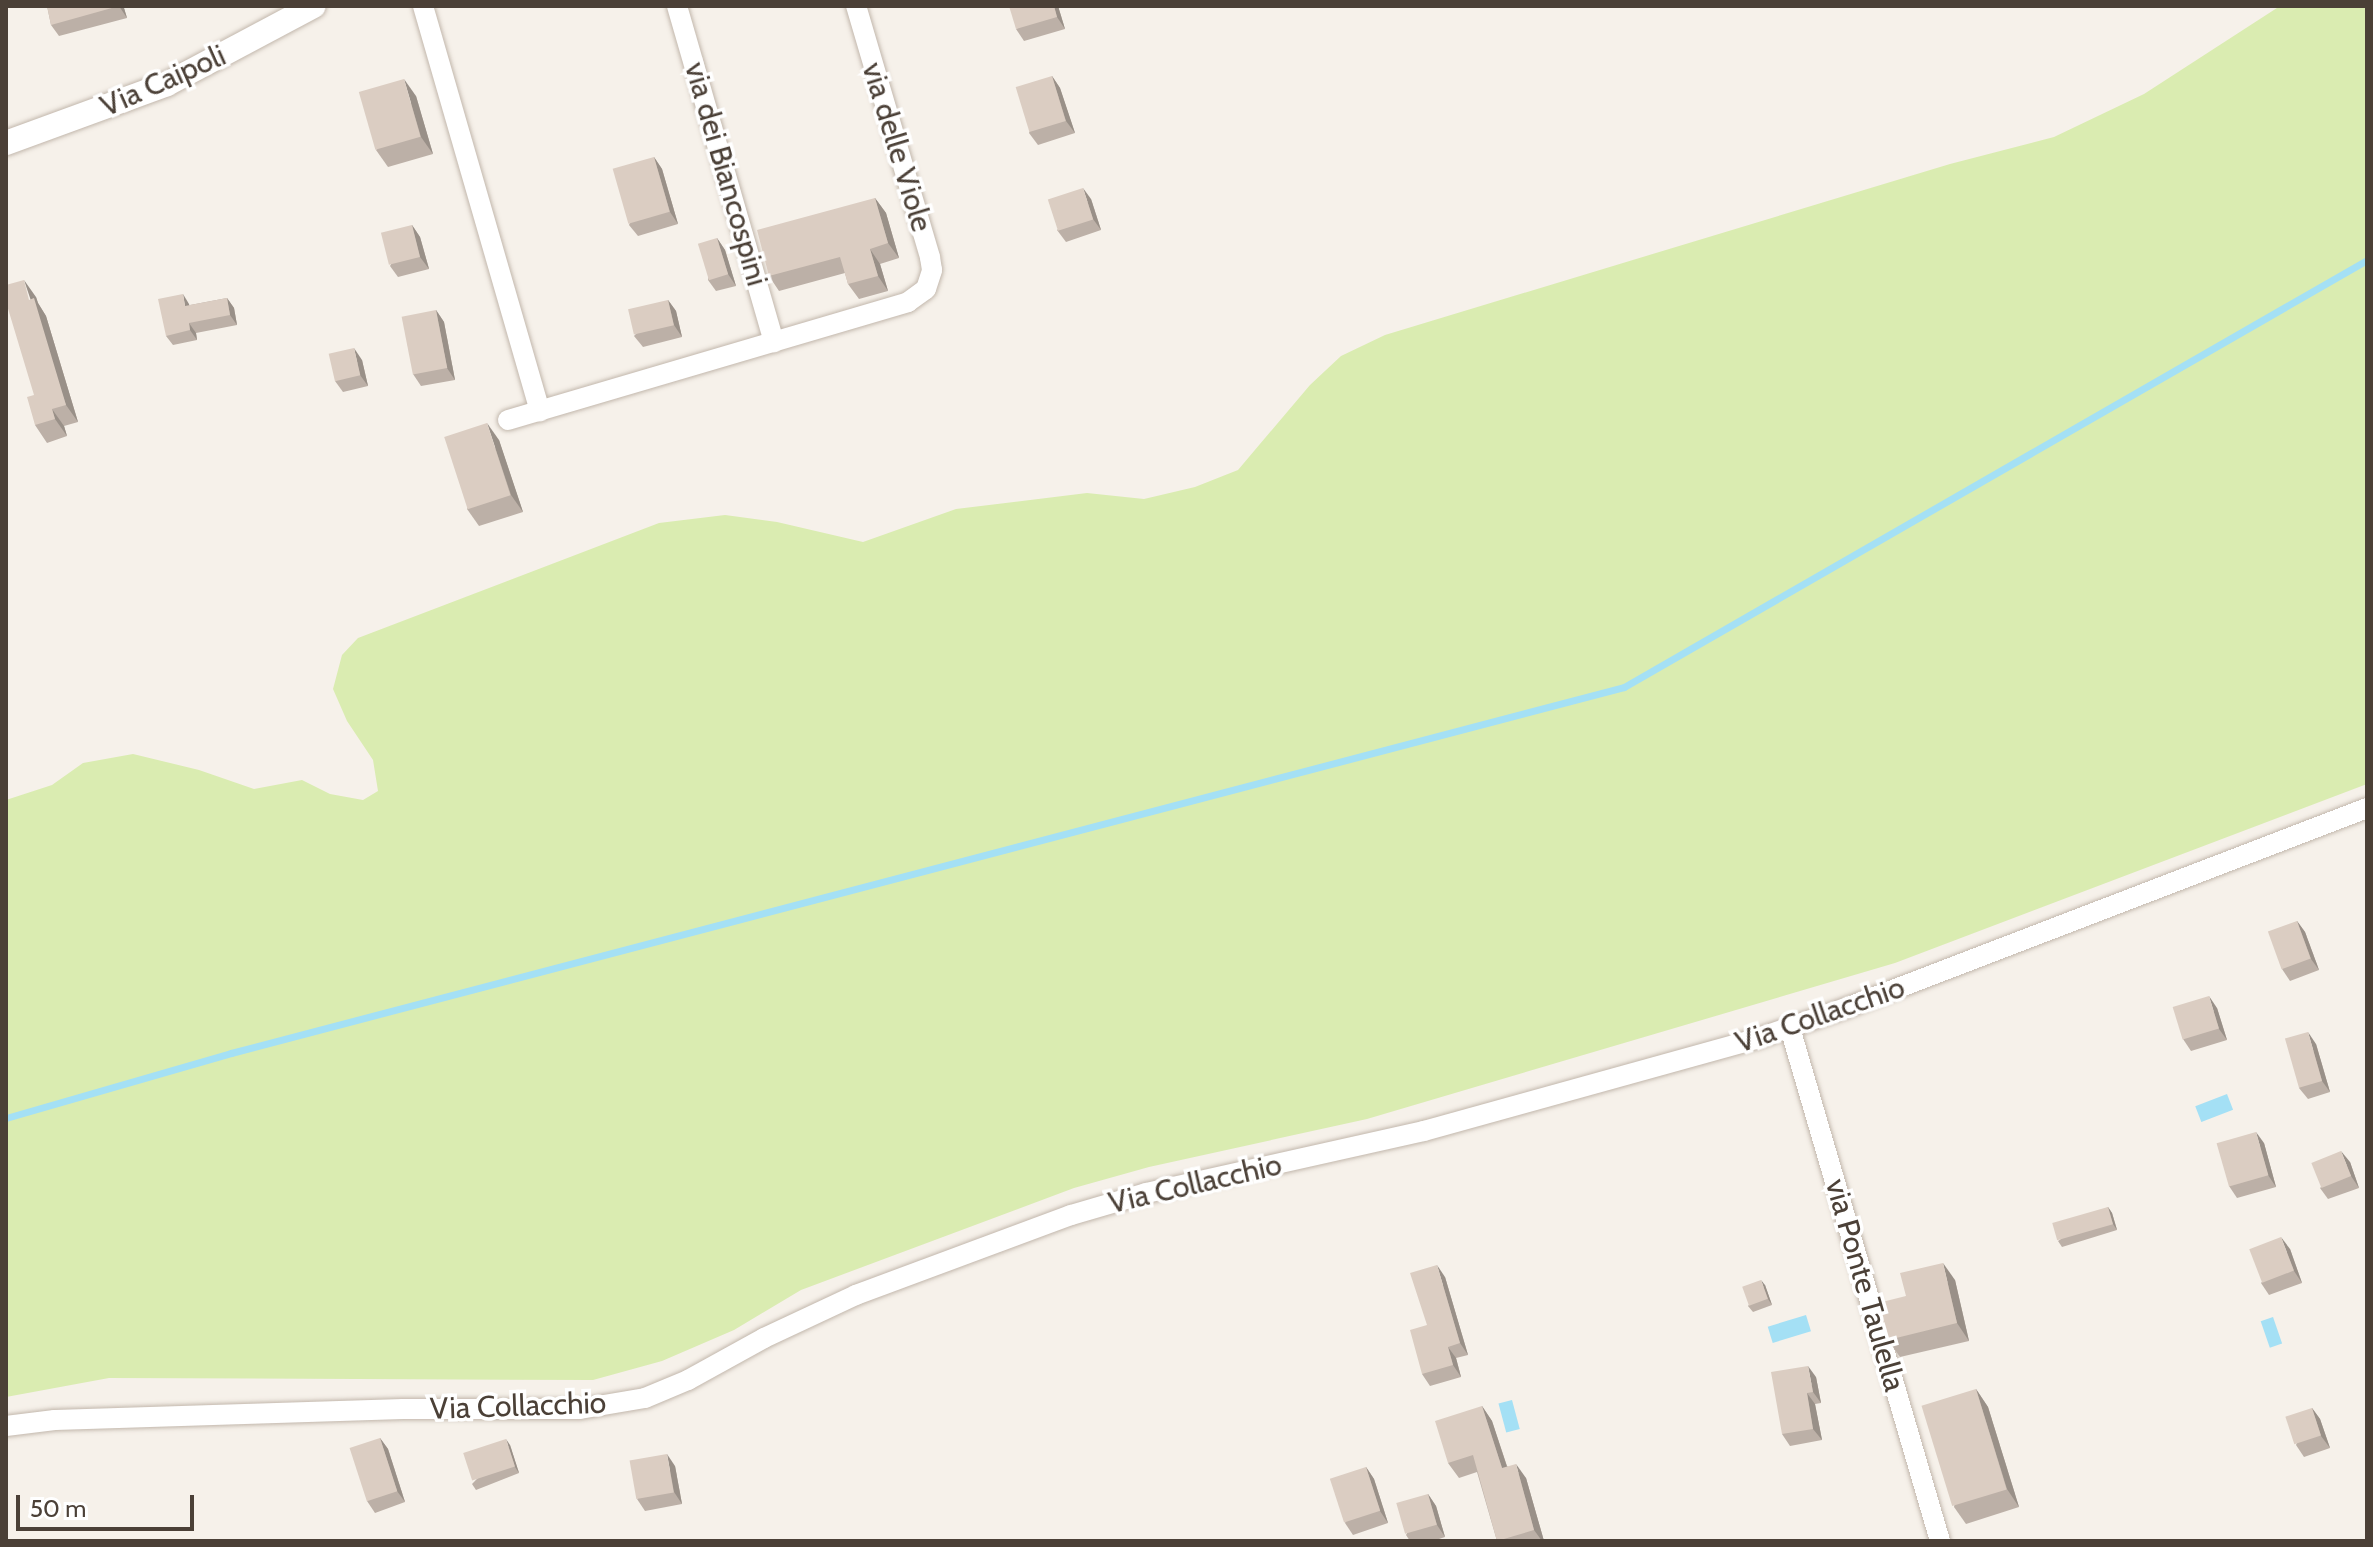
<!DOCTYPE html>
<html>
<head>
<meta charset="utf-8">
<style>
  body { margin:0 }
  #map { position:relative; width:2373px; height:1547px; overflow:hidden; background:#f6f1ea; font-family:Cabin,sans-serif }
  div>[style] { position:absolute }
  .green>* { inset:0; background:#daecb1 }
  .water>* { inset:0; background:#a4e0f5; transform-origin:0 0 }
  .stream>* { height:7px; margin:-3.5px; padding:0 3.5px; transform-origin:3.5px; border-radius:3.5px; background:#a4e0f5 }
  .roads { filter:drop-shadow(0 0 2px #c2b7ac) drop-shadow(0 0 2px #c2b7ac) }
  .minor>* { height:20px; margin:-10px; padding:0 10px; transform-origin:10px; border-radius:10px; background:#fff }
  .tertiary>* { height:24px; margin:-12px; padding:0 12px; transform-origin:12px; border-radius:12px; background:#fff }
  .wall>* { inset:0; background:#bcb0a7 }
  .shaded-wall>* { inset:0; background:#999088 }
  .building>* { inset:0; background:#dbcdc2; transform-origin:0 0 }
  span { translate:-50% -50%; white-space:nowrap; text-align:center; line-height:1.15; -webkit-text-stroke:7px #fff; paint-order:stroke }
  .street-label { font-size:30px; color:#4b4037 }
  .frame { position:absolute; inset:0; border:8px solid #4b4037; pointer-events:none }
  .scale { position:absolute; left:16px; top:1495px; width:178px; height:36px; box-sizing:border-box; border:4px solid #4b4037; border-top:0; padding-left:10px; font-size:24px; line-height:28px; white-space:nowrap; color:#4b4037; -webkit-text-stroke:6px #fff; paint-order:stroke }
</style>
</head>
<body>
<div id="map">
  <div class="green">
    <i style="clip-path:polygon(2280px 6px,2367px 6px,2367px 784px,1895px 963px,1367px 1119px,1149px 1167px,1074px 1188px,801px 1290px,734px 1330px,662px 1361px,593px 1380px,109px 1378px,6px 1397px,6px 800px,52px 785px,83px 763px,133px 754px,199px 770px,254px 789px,302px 780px,330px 794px,363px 800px,378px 791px,373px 760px,347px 721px,333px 689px,342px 655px,358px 638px,659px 523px,725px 515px,777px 522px,863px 542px,956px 509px,1087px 493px,1144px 499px,1195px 487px,1238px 470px,1310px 385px,1341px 356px,1385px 335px,1950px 164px,2054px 137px,2144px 94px)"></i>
  </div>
  <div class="water">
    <i style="left:2227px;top:1094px;width:17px;height:34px;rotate:69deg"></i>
    <i style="left:1806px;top:1315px;width:17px;height:40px;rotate:73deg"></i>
    <i style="left:2273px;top:1317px;width:28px;height:13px;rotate:71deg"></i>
    <i style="left:1512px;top:1400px;width:30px;height:14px;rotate:75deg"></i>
  </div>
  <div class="stream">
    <i style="left:6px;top:1118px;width:234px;rotate:-16.1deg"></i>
    <i style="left:231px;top:1053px;width:1440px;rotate:-14.72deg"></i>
    <i style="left:1624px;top:687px;width:857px;rotate:-29.89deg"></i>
  </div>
  <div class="roads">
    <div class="minor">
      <i style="left:423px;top:6px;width:422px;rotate:73.9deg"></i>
      <i style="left:677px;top:6px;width:350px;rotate:73.9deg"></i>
      <i style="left:508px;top:420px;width:417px;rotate:-16.4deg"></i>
      <i style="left:908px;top:302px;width:22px;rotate:-36deg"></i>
      <i style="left:926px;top:289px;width:20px;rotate:-72deg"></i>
      <i style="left:932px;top:270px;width:13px;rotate:-99deg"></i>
      <i style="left:930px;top:257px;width:262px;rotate:-106.4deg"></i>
      <i style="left:1790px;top:1028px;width:534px;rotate:73.7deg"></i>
      <i style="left:6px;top:1426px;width:49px;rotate:-7deg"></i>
      <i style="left:55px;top:1420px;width:348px;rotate:-1.8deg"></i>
      <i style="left:403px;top:1409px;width:177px"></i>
      <i style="left:580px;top:1409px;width:66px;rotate:-9.6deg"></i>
      <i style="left:645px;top:1398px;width:47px;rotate:-22.7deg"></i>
      <i style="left:688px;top:1380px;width:87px;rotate:-28.9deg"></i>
      <i style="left:764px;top:1338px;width:102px;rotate:-25.1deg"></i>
      <i style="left:856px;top:1295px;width:229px;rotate:-20.4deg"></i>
      <i style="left:1071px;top:1215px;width:78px;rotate:-16.3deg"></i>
      <i style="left:1146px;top:1193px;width:285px;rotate:-12.6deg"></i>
      <i style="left:1424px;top:1131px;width:345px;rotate:-15.5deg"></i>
      <i style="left:1756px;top:1039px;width:95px;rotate:-19deg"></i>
      <i style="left:1846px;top:1008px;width:558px;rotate:-21deg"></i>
    </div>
    <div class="tertiary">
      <i style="left:6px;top:143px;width:171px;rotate:-20.1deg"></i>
      <i style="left:167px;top:84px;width:166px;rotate:-28deg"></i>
    </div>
  </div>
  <div class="wall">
    <i style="clip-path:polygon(47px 6px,131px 6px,124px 8px,127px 18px,59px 36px,51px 25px)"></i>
    <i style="clip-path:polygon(1058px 6px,1065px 29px,1024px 41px,1016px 29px)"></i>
    <i style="clip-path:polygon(1052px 76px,1060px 88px,1075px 133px,1038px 145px,1029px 133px)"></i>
    <i style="clip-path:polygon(416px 96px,433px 154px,388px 167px,376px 150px)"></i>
    <i style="clip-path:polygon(654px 157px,662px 169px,678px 224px,638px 236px,629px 225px)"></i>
    <i style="clip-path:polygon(875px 198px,886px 213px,899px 258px,880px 264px,888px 291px,859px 299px,848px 284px,845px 273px,779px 291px,769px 276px)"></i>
    <i style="clip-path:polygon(1091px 199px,1101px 230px,1066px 242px,1057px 230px)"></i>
    <i style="clip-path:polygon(412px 225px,420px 237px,429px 269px,398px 277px,390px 266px)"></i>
    <i style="clip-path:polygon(717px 238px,725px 250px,736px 286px,716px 291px,708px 280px)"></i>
    <i style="clip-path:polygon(36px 297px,38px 303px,46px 316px,78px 422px,64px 426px,67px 436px,47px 443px,35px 425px,34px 395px)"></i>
    <i style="clip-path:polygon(227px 298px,234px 308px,237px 325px,196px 333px,197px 340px,173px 345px,166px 336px,190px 305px)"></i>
    <i style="clip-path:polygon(668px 300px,676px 311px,682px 337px,643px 347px,634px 336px)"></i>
    <i style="clip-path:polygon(436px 310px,444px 322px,455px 380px,421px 386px,413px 374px)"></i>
    <i style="clip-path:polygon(362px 360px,368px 386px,343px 392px,335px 381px)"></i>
    <i style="clip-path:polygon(499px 440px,523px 512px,479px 526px,467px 509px)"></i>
    <i style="clip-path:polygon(2297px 921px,2305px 932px,2319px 970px,2290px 981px,2282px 969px)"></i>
    <i style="clip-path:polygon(2217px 1008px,2227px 1040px,2191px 1051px,2183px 1039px)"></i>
    <i style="clip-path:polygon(2316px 1044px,2330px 1092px,2308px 1099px,2299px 1088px)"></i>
    <i style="clip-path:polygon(2264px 1143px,2276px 1187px,2237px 1198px,2229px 1186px)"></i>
    <i style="clip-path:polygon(2350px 1162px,2359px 1188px,2328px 1199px,2320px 1188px)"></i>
    <i style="clip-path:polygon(2108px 1207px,2112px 1213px,2117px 1230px,2062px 1247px,2058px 1241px)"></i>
    <i style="clip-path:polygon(2290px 1249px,2302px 1283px,2269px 1295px,2261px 1283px)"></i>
    <i style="clip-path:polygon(1445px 1277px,1468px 1355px,1456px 1358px,1461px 1377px,1430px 1386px,1422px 1374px)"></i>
    <i style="clip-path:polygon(1955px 1280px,1969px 1341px,1900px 1357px,1888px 1340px,1906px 1296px)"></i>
    <i style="clip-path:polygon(1765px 1285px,1772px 1305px,1753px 1312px,1748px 1306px)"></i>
    <i style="clip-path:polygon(1816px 1377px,1821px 1403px,1815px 1404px,1822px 1440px,1790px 1446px,1782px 1434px)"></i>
    <i style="clip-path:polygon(1976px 1389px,1988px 1407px,2019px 1507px,1966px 1524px,1954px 1507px)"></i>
    <i style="clip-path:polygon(1482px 1406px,1492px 1421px,1507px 1466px,1526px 1478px,1544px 1541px,1497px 1541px,1477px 1472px,1459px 1478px,1448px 1463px)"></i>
    <i style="clip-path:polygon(2312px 1408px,2320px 1419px,2330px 1448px,2304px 1457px,2296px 1445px)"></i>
    <i style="clip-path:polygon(380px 1438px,388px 1449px,405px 1502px,375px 1513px,367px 1501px)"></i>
    <i style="clip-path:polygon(510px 1445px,519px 1473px,476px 1490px,472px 1484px)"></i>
    <i style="clip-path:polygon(675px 1466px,682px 1504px,645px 1511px,637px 1499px)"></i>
    <i style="clip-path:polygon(1366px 1467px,1374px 1479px,1388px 1523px,1353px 1535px,1345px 1523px)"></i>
    <i style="clip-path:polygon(1428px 1494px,1436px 1506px,1445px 1537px,1433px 1541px,1410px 1541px,1406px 1535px)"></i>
  </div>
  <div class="shaded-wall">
    <i style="clip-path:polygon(119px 6px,123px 6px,124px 8px,127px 18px)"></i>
    <i style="clip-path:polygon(1054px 6px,1058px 6px,1065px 29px,1057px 17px)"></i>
    <i style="clip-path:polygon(1052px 76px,1060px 88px,1075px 133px,1066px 121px)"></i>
    <i style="clip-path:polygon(404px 79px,416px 96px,433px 154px,421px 137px)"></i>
    <i style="clip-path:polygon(654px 157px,662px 169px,678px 224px,670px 212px)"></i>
    <i style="clip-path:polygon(1083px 188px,1091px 199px,1101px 230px,1093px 219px)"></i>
    <i style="clip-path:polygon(875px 198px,886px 213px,899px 258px,888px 243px)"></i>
    <i style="clip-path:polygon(412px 225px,420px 237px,429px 269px,420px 257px)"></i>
    <i style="clip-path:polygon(717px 238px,725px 250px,736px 286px,728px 274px)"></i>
    <i style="clip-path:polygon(870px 249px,880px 264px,888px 291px,878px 276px)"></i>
    <i style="clip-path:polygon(24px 280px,36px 297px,38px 303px,46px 316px,78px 422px,66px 405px)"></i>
    <i style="clip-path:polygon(183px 294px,189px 304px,192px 315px,185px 306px)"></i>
    <i style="clip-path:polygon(227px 298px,234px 308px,237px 325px,230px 315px)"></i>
    <i style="clip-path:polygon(668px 300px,676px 311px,682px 337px,674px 325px)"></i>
    <i style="clip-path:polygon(436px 310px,444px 322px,455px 380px,447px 368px)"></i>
    <i style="clip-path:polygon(189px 323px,196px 333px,197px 340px,190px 330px)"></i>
    <i style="clip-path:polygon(354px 348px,362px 360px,368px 386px,360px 375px)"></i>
    <i style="clip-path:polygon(52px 409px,64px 426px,67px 436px,55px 419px)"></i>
    <i style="clip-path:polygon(487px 423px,499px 440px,523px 512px,511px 495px)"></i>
    <i style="clip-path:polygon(2297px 921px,2305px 932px,2319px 970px,2311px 959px)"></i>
    <i style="clip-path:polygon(2209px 996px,2217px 1008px,2227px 1040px,2219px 1029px)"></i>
    <i style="clip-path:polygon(2308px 1032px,2316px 1044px,2330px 1092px,2322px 1081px)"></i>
    <i style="clip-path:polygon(2256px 1132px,2264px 1143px,2276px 1187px,2268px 1175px)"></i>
    <i style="clip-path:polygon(2341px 1151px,2350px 1162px,2359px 1188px,2351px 1176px)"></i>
    <i style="clip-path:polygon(2108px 1207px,2112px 1213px,2117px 1230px,2113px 1224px)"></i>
    <i style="clip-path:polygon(2281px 1237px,2290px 1249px,2302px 1283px,2294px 1271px)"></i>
    <i style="clip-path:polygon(1943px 1263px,1955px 1280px,1969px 1341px,1957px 1323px)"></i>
    <i style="clip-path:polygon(1437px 1265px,1445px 1277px,1468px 1355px,1460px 1343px)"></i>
    <i style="clip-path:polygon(1761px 1280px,1765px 1285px,1772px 1305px,1768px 1299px)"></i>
    <i style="clip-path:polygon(1448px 1347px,1456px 1358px,1461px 1377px,1453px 1365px)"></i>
    <i style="clip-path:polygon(1808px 1366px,1816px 1377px,1821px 1403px,1813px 1392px)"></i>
    <i style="clip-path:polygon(1976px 1389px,1988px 1407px,2019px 1507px,2007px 1489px)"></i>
    <i style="clip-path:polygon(1807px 1393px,1815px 1404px,1822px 1440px,1813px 1429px)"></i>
    <i style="clip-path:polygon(1482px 1406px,1492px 1421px,1512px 1482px,1502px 1468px)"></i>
    <i style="clip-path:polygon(2312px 1408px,2320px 1419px,2330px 1448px,2321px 1436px)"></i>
    <i style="clip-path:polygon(380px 1438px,388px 1449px,405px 1502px,397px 1491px)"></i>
    <i style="clip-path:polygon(506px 1439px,510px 1445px,519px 1473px,515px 1467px)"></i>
    <i style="clip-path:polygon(667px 1454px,675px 1466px,682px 1504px,674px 1492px)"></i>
    <i style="clip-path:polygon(1516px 1464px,1526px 1478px,1544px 1541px,1542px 1541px,1534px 1530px)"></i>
    <i style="clip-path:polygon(1366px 1467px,1374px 1479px,1388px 1523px,1380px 1511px)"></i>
    <i style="clip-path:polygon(1428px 1494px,1436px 1506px,1445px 1537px,1437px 1525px)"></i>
  </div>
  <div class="building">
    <i style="clip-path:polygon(47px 6px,119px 6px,51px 25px)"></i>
    <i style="clip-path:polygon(1009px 6px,1054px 6px,1057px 17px,1016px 29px)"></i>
    <i style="left:1052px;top:76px;width:47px;height:38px;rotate:73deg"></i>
    <i style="left:404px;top:79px;width:60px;height:47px;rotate:74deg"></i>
    <i style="left:654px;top:157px;width:57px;height:43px;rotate:74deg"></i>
    <i style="left:1083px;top:188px;width:33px;height:37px;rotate:72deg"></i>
    <i style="clip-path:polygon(875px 198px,888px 243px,870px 249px,878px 276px,848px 284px,840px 257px,769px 276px,757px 230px)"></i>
    <i style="left:412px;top:225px;width:33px;height:32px;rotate:76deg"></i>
    <i style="left:717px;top:238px;width:38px;height:20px;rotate:73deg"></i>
    <i style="clip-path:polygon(24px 280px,29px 300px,34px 298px,66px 405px,52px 409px,55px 419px,35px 425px,27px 397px,34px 395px,6px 302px,6px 285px)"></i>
    <i style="clip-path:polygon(183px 294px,185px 306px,227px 298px,230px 315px,189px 323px,190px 330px,166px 336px,158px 299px)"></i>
    <i style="left:668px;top:300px;width:26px;height:41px;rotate:77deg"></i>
    <i style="left:436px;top:310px;width:59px;height:35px;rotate:79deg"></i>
    <i style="left:354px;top:348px;width:28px;height:26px;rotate:77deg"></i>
    <i style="left:487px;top:423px;width:76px;height:45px;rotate:72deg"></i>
    <i style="left:2297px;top:921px;width:40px;height:31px;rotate:70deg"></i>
    <i style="left:2209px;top:996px;width:34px;height:38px;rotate:73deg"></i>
    <i style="left:2308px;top:1032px;width:51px;height:24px;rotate:74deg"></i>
    <i style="left:2256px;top:1132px;width:45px;height:41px;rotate:74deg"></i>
    <i style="left:2341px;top:1151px;width:27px;height:32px;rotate:68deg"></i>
    <i style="left:2108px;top:1207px;width:18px;height:58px;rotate:74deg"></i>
    <i style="left:2281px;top:1237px;width:36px;height:34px;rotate:69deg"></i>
    <i style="clip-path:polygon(1943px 1263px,1957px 1323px,1888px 1340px,1878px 1303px,1906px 1296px,1900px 1273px)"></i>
    <i style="clip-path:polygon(1437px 1265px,1460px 1343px,1448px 1347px,1453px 1365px,1422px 1374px,1410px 1330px,1427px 1325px,1410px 1273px)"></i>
    <i style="left:1761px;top:1280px;width:20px;height:20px;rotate:70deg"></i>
    <i style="clip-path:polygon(1808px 1366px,1813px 1392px,1807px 1393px,1813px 1429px,1782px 1434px,1771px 1372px)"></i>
    <i style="left:1976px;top:1389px;width:105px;height:57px;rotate:73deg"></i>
    <i style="clip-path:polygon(1482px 1406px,1502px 1468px,1516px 1464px,1534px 1530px,1497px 1541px,1473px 1455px,1448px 1463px,1435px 1421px)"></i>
    <i style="left:2312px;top:1408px;width:29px;height:28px;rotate:72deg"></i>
    <i style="left:380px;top:1438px;width:56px;height:32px;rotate:72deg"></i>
    <i style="left:506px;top:1439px;width:29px;height:45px;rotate:72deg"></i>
    <i style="left:667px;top:1454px;width:39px;height:38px;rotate:80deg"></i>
    <i style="left:1366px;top:1467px;width:46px;height:38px;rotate:72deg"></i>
    <i style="left:1428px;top:1494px;width:32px;height:33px;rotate:74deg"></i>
  </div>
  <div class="street-label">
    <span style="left:163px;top:81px;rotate:-24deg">Via Caipoli</span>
    <span style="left:897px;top:147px;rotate:73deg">via delle Viole</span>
    <span style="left:726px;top:174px;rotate:74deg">via dei Biancospini</span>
    <span style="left:1820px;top:1015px;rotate:-19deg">Via Collacchio</span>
    <span style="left:1195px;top:1184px;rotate:-13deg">Via Collacchio</span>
    <span style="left:1865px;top:1285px;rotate:74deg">via Ponte Taulella</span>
    <span style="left:518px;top:1406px;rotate:-2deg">Via Collacchio</span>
  </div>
  <div class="frame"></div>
  <div class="scale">50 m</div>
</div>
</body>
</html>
